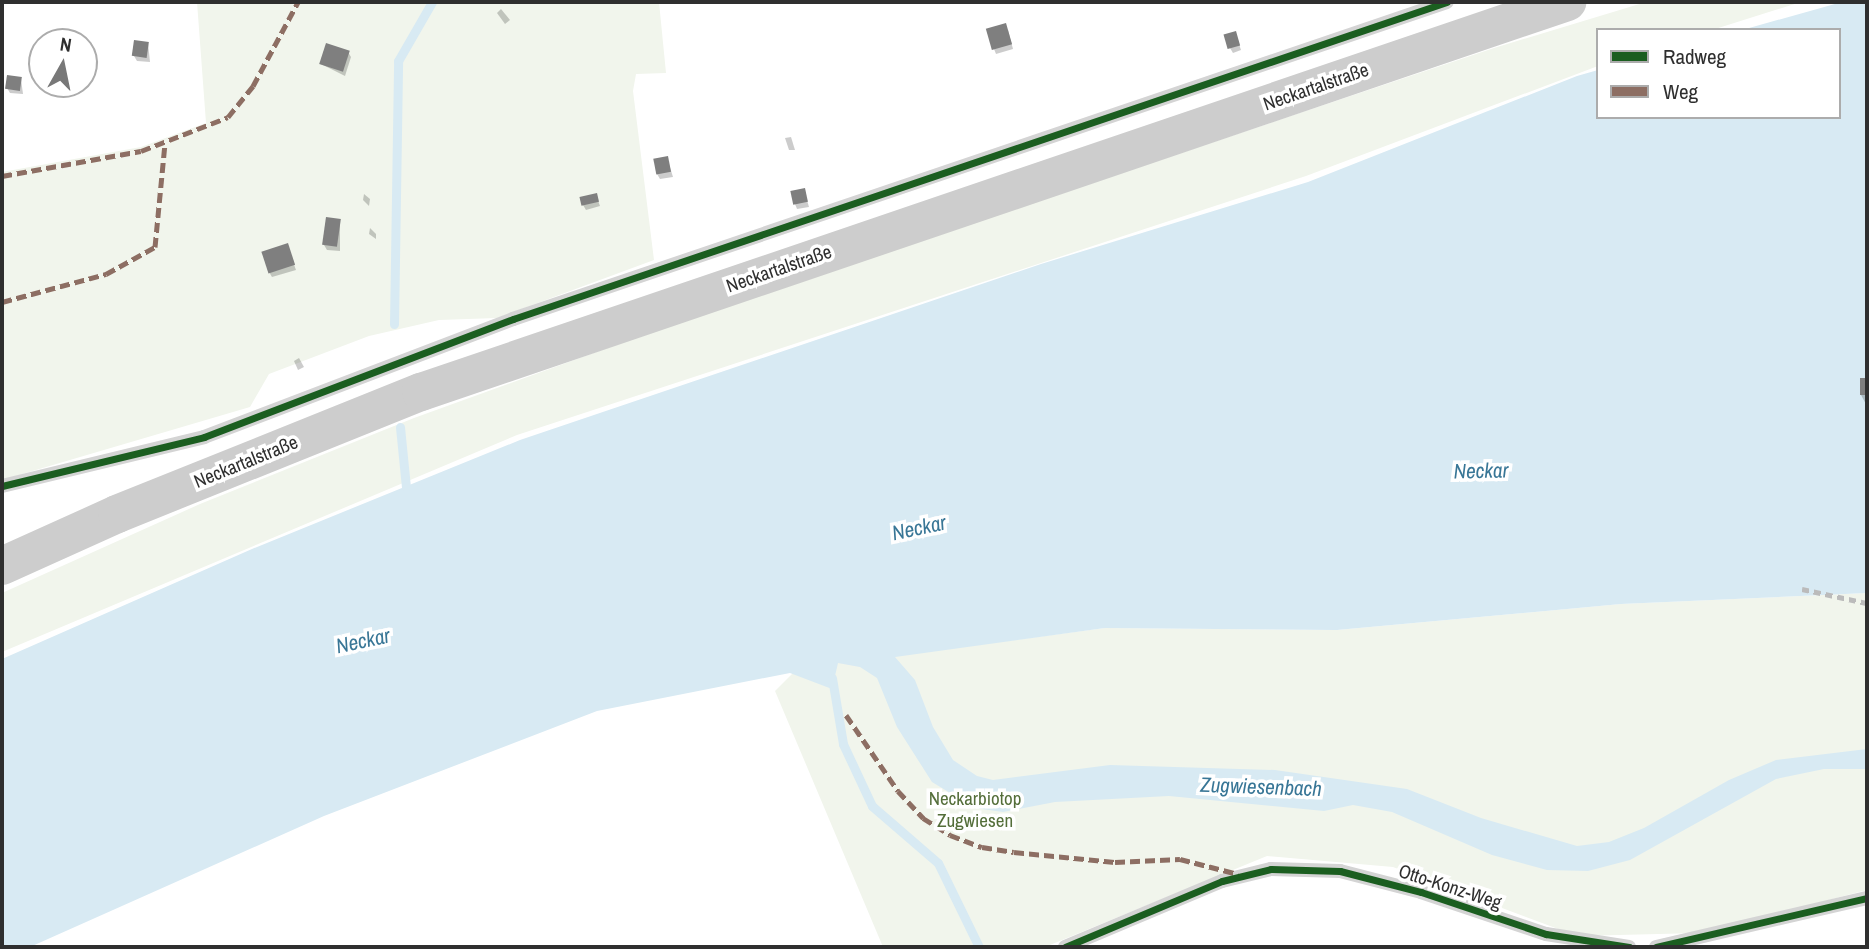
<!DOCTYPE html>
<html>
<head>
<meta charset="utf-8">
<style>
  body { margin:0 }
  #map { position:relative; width:1869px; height:949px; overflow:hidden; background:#fff; font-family:"Archivo Narrow",sans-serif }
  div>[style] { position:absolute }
  .green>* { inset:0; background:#f1f5ec }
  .water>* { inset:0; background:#d8eaf3 }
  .shadow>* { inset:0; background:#0003 }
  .stream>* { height:9px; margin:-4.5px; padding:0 4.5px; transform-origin:4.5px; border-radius:4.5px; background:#d8eaf3 }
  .building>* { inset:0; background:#7f7f7f; transform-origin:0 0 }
  .lane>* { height:14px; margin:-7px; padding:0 7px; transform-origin:7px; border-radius:7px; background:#d4d4d4 }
  .secondary>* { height:38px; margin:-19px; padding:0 19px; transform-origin:19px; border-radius:19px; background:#cdcdcd }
  .rail>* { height:5px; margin-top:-2.5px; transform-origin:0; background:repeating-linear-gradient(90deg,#bbb 0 7px,transparent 0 12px) }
  .quiet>* { height:5px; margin-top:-2.5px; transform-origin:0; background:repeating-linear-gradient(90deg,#8d6e63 0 10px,transparent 0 15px) }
  .cycleway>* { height:7px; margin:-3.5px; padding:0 3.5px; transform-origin:3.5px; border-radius:3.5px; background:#1b5e20 }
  span { translate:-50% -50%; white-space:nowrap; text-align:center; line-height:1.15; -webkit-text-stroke:7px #fff; paint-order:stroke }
  .street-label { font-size:19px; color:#2f2f2f }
  .park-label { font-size:19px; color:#546e3a }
  .water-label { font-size:21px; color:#387696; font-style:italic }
  .frame { position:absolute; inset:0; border:4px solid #2f2f2f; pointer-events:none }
  .legend { position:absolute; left:1596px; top:28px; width:245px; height:91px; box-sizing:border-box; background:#fff; border:2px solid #acacac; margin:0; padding:9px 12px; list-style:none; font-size:21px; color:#2f2f2f }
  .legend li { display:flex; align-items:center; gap:14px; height:35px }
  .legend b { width:35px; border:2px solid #acacac }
  .north { position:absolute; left:28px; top:28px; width:70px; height:70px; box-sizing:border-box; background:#fff; border:2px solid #acacac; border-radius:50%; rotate:9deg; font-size:19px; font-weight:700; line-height:28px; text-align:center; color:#2f2f2f }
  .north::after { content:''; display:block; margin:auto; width:24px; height:32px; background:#787878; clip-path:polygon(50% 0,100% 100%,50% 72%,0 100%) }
</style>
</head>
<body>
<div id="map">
  <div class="green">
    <i style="clip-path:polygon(197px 2px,659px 2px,666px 73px,636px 74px,633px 91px,654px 260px,497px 318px,439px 320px,369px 336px,269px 374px,250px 407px,2px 480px,2px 172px,141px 147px,206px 123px)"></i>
    <i style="clip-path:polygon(1646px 2px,1801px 2px,1712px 30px,1598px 30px,1598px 66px,1306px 176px,517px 435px,2px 652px,2px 593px,200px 504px,414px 418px,718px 308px,1494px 48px)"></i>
    <i style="clip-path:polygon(1867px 593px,1867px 890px,1700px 933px,1577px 936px,1393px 867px,1267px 856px,1045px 947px,883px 947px,775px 691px,793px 673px,838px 663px,1105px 628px,1337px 630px,1621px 604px)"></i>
  </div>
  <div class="water">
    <i style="clip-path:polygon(1842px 2px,1867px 2px,1867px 593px,1621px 604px,1337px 630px,1105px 628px,895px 657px,915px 680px,933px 727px,953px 760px,977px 776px,993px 780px,1110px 765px,1275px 770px,1407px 789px,1481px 818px,1577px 846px,1609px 842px,1644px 828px,1729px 780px,1776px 760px,1867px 749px,1867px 769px,1824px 769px,1776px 779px,1630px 860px,1588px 871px,1547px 870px,1492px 855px,1392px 812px,1353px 805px,1324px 811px,1169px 796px,1055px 802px,1003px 812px,975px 808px,932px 782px,897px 727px,877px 678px,860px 667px,838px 663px,832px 689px,790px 673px,597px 711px,324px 816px,30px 947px,2px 947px,2px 659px,252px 549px,520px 440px,1041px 264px,1308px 182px,1577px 76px,1598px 70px,1598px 117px,1839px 117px,1839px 30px,1742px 30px)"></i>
  </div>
  <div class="shadow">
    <i style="clip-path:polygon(501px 9px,510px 20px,505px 24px,497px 13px)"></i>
    <i style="clip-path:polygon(1008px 30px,1013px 49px,996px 54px,994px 49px)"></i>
    <i style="clip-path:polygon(1237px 38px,1241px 50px,1233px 53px,1230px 48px)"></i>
    <i style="clip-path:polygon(148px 43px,150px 62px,137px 61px,134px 56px)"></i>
    <i style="clip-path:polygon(348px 52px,351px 57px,345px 76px,321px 64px)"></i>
    <i style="clip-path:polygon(21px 79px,23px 94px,10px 93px,7px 88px)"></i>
    <i style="clip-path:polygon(791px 137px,795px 150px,789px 150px,785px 138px)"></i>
    <i style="clip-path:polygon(667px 158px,673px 177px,660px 179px,657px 174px)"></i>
    <i style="clip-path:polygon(804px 190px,809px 207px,797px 209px,795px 204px)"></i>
    <i style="clip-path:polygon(364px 194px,370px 199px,369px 206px,363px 200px)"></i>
    <i style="clip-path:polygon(596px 195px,600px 206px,586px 210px,583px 205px)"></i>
    <i style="clip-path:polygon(340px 220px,340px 251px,327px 250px,324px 245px)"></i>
    <i style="clip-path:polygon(370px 228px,376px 234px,376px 239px,369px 234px)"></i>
    <i style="clip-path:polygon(287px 245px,296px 270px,272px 277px,269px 272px)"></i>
    <i style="clip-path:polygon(299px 358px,304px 367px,298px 370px,294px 361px)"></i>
    <i style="clip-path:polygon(1867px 379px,1867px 406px,1861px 395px,1862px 380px)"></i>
  </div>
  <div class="stream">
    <i style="left:394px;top:324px;width:263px;rotate:-89.1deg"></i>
    <i style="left:398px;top:61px;width:68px;rotate:-60deg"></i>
    <i style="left:400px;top:427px;width:60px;rotate:84.3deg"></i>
    <i style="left:832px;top:678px;width:67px;rotate:80.5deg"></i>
    <i style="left:843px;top:744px;width:68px;rotate:64.9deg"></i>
    <i style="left:872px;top:806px;width:87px;rotate:40.8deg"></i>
    <i style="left:938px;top:863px;width:93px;rotate:64deg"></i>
  </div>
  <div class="building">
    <i style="left:1006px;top:23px;width:22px;height:21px;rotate:74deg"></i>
    <i style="left:1236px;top:31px;width:15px;height:13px;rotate:74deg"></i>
    <i style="left:134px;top:40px;width:15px;height:16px;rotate:8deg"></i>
    <i style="left:326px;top:43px;width:25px;height:22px;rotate:18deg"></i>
    <i style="left:7px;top:75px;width:15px;height:14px;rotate:8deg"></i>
    <i style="left:668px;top:156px;width:16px;height:15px;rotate:79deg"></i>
    <i style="left:805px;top:188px;width:14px;height:15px;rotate:78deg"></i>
    <i style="left:597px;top:193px;width:9px;height:18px;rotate:77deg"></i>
    <i style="left:326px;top:217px;width:15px;height:28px;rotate:8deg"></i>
    <i style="left:288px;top:243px;width:23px;height:28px;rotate:72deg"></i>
    <i style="left:1860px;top:378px;width:7px;height:17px"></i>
  </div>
  <div class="lane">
    <i style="left:2px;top:486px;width:208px;rotate:-13.6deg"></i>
    <i style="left:204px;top:437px;width:331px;rotate:-20.9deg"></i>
    <i style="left:513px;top:319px;width:986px;rotate:-18.75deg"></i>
    <i style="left:1065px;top:947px;width:170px;rotate:-22.8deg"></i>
    <i style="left:1222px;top:881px;width:50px;rotate:-13.8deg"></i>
    <i style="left:1271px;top:869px;width:69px;rotate:1.7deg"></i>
    <i style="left:1340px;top:871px;width:84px;rotate:14.5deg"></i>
    <i style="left:1421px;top:892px;width:132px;rotate:18.6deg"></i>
    <i style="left:1546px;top:934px;width:84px;rotate:8.9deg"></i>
    <i style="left:1656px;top:947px;width:217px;rotate:-13.1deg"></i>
  </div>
  <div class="secondary">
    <i style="left:2px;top:566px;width:126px;rotate:-24.3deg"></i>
    <i style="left:117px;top:514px;width:328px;rotate:-21.9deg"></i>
    <i style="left:421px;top:392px;width:1211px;rotate:-18.79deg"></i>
  </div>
  <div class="rail">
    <i style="left:1802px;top:589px;width:66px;rotate:12.2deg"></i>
  </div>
  <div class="quiet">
    <i style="left:2px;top:176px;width:141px;rotate:-10.2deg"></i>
    <i style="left:141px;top:151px;width:93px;rotate:-21.3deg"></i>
    <i style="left:228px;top:117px;width:40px;rotate:-51deg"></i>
    <i style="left:253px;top:86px;width:95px;rotate:-61.8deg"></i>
    <i style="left:2px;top:302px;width:108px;rotate:-15.1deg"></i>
    <i style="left:106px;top:274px;width:56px;rotate:-28.9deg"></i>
    <i style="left:155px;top:247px;width:103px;rotate:-84.5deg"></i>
    <i style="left:846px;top:715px;width:92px;rotate:55.6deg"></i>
    <i style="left:898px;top:791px;width:37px;rotate:47deg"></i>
    <i style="left:923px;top:818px;width:32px;rotate:32deg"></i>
    <i style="left:950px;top:835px;width:34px;rotate:21deg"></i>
    <i style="left:982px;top:847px;width:32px;rotate:9deg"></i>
    <i style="left:1014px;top:852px;width:101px;rotate:5.7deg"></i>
    <i style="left:1115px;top:862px;width:65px;rotate:-2.6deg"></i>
    <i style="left:1180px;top:859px;width:60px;rotate:14.5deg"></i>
  </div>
  <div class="cycleway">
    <i style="left:2px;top:486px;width:208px;rotate:-13.6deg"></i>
    <i style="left:204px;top:437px;width:331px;rotate:-20.9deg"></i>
    <i style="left:513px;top:319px;width:986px;rotate:-18.75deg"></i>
    <i style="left:1065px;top:947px;width:170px;rotate:-22.8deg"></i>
    <i style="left:1222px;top:881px;width:50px;rotate:-13.8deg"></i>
    <i style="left:1271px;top:869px;width:69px;rotate:1.7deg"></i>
    <i style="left:1340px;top:871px;width:84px;rotate:14.5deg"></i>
    <i style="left:1421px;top:892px;width:132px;rotate:18.6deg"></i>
    <i style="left:1546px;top:934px;width:84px;rotate:8.9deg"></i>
    <i style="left:1656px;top:947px;width:217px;rotate:-13.1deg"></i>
  </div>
  <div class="street-label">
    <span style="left:1316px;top:87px;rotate:-19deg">Neckartalstraße</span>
    <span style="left:779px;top:269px;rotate:-19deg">Neckartalstraße</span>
    <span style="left:246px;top:462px;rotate:-22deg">Neckartalstraße</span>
    <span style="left:1450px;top:887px;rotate:18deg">Otto-Konz-Weg</span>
  </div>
  <div class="park-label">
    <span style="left:975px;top:810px">Neckarbiotop<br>Zugwiesen</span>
  </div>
  <div class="water-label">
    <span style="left:1481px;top:471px;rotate:-1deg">Neckar</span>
    <span style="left:919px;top:528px;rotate:-12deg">Neckar</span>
    <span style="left:363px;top:641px;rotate:-12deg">Neckar</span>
    <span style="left:1261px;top:787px;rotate:2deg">Zugwiesenbach</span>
  </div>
  <div class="frame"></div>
  <ul class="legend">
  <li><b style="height:9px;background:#1b5e20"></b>Radweg</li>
  <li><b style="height:9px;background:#8d6e63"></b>Weg</li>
  </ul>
  <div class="north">N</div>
</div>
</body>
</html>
